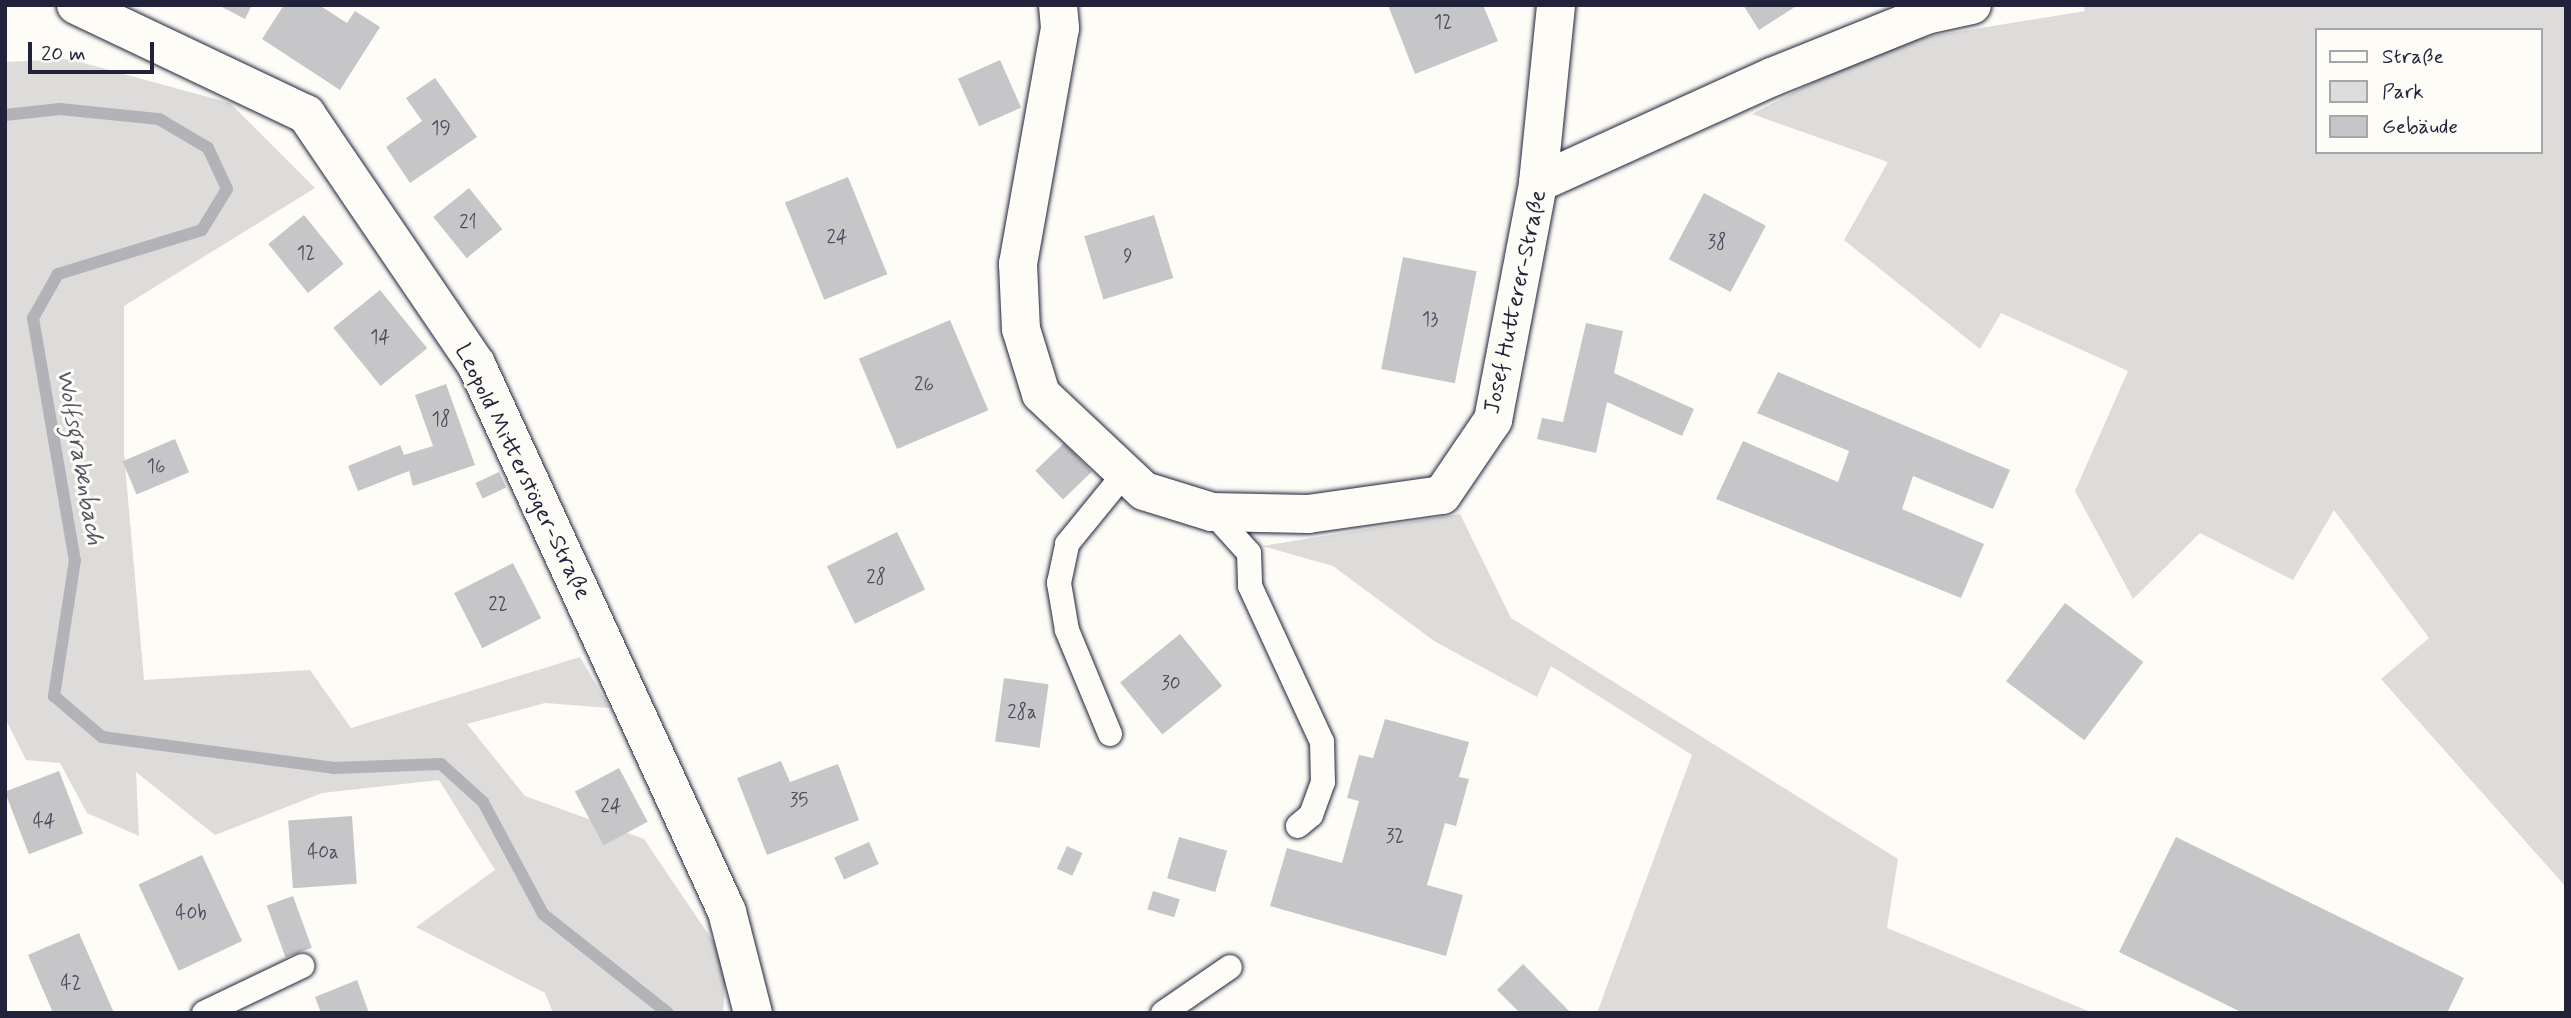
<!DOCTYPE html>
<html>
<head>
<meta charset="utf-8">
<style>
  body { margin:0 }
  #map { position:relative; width:2571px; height:1018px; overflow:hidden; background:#fdfcf7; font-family:Mynerve,sans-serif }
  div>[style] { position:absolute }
  .green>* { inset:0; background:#dddcdb }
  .stream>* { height:12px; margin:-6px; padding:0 6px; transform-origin:6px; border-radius:6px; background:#b2b2b7 }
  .building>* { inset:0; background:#c6c6c8; transform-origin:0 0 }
  .roads { filter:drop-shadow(0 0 2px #22223b) drop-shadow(0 0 2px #22223b) }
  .lane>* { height:24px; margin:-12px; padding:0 12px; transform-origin:12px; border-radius:12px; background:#fdfcf7 }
  .street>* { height:38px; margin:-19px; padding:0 19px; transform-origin:19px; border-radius:19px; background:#fdfcf7 }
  span { translate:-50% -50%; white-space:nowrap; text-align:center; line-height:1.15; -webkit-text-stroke:6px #fdfcf7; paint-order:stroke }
  .number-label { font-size:19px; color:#4b4b5e }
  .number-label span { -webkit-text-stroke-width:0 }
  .street-label { font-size:23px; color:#22223b }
  .water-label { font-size:24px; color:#545466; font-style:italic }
  .frame { position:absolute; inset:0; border:7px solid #22223b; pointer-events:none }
  .legend { position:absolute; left:2315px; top:28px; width:228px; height:126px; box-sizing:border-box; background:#fdfcf7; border:2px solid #a5a5ac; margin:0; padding:9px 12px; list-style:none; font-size:21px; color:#22223b }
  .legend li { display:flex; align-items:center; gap:14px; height:35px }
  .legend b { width:35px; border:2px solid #a5a5ac }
  .scale { position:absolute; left:28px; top:42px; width:126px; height:32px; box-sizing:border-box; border:4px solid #22223b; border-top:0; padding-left:9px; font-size:21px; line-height:24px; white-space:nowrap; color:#22223b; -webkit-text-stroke:5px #fdfcf7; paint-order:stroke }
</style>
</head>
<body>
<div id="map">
  <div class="green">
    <i style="clip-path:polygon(evenodd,2083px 5px,2566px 5px,2566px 887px,2381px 679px,2429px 638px,2334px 510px,2293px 580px,2200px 533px,2133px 599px,2075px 491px,2128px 371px,2001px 313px,1980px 349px,1844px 240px,1888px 162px,1752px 114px,1889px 43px,2085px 11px,2083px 5px,2317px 30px,2541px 30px,2541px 152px,2317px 152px,2317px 30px)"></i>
    <i style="clip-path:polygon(69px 59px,230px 103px,315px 188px,124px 306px,124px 453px,144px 680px,310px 670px,351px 728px,580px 657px,610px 708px,545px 703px,467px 724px,525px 796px,644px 839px,727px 962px,723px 1013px,553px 1013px,545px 993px,416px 927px,495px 870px,439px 780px,322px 793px,215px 835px,136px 772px,139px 836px,87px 813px,60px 763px,26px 760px,5px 718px,5px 62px)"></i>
    <i style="clip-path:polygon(1460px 514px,1511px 618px,1898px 859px,1887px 928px,2093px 1013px,1597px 1013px,1692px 755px,1551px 666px,1537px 697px,1434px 641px,1333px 566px,1262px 546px)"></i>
  </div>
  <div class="stream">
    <i style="left:5px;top:115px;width:55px;rotate:-6.2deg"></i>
    <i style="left:60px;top:109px;width:100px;rotate:5.8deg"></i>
    <i style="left:159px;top:119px;width:57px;rotate:30.6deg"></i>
    <i style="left:208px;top:148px;width:45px;rotate:65.1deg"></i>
    <i style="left:227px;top:189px;width:48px;rotate:121.4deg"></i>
    <i style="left:202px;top:230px;width:151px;rotate:163deg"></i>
    <i style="left:58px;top:274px;width:51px;rotate:119.6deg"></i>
    <i style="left:33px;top:318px;width:246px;rotate:80.2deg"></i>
    <i style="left:75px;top:560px;width:138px;rotate:98.8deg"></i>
    <i style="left:54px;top:696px;width:63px;rotate:40.5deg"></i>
    <i style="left:102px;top:737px;width:233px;rotate:7.6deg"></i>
    <i style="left:333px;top:768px;width:108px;rotate:-2.1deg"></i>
    <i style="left:441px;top:764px;width:57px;rotate:42.1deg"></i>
    <i style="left:483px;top:802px;width:127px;rotate:61.8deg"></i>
    <i style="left:543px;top:914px;width:159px;rotate:38.4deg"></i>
  </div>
  <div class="building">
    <i style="clip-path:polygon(218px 5px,252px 5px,245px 19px)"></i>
    <i style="clip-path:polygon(284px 5px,319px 5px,347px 23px,355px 11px,380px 27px,340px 90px,262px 39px)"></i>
    <i style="clip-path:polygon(1388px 5px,1483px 5px,1498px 41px,1415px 74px)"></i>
    <i style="clip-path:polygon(1743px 5px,1798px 5px,1759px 30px)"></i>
    <i style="left:1000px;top:60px;width:52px;height:46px;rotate:66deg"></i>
    <i style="clip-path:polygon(435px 78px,477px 137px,410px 183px,386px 147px,422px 121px,406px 98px)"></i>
    <i style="left:848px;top:177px;width:105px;height:68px;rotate:68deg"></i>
    <i style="left:469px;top:188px;width:53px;height:46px;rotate:51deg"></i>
    <i style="left:1704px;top:193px;width:70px;height:75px;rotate:28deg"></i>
    <i style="left:304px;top:215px;width:63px;height:46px;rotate:51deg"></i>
    <i style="left:1154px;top:215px;width:66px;height:73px;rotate:73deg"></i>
    <i style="left:1403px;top:257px;width:75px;height:114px;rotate:11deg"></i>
    <i style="left:380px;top:290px;width:75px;height:60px;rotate:51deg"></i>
    <i style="left:950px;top:320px;width:98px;height:99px;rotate:67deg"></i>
    <i style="clip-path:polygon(1586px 323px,1623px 331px,1614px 373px,1694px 409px,1682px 436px,1607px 402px,1596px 453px,1537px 439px,1542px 418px,1563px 422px)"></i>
    <i style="clip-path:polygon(1778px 372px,2010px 470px,1993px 509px,1913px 476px,1902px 509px,1984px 544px,1961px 598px,1716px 499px,1743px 441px,1838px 482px,1849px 451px,1757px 413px)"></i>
    <i style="clip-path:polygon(446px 384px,475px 465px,413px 486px,409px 471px,358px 491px,348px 466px,400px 445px,404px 455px,433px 446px,415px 395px)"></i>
    <i style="left:175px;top:439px;width:36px;height:57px;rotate:67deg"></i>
    <i style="left:1064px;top:443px;width:40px;height:40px;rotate:46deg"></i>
    <i style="left:499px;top:472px;width:17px;height:26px;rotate:65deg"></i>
    <i style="left:897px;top:532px;width:64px;height:78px;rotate:64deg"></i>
    <i style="left:513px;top:563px;width:62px;height:66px;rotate:63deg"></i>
    <i style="left:2065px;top:603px;width:98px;height:98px;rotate:37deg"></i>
    <i style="left:1180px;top:634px;width:67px;height:77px;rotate:51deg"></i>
    <i style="left:1004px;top:678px;width:45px;height:64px;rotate:8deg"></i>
    <i style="clip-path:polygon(1385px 719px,1469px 742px,1459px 777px,1469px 779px,1456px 826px,1445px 823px,1427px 885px,1463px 895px,1446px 956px,1270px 906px,1287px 848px,1342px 863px,1359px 801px,1347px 798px,1359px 755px,1373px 758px)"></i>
    <i style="clip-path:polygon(781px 761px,790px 782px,838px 764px,859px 820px,767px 855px,737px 778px)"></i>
    <i style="left:619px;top:768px;width:61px;height:50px;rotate:62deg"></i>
    <i style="left:59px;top:771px;width:67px;height:58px;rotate:69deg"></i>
    <i style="left:352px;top:816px;width:68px;height:64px;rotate:86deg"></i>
    <i style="left:1179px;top:837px;width:50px;height:43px;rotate:16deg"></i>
    <i style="clip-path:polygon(2176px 837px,2464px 978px,2447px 1013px,2243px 1013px,2119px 952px)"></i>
    <i style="left:869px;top:842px;width:24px;height:38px;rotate:66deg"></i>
    <i style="left:1067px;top:846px;width:17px;height:25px;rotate:24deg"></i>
    <i style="left:202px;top:855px;width:95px;height:70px;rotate:65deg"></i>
    <i style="left:1153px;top:891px;width:28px;height:19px;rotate:17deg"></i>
    <i style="left:293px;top:896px;width:55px;height:28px;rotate:70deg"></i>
    <i style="clip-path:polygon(79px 933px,114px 1013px,53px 1013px,28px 955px)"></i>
    <i style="clip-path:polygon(1523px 964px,1571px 1013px,1520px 1013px,1497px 990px)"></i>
    <i style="clip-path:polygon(357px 980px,369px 1013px,321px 1013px,315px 997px)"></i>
  </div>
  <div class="roads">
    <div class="lane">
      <i style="left:1212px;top:512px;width:55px;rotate:47.9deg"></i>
      <i style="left:1249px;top:553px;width:33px;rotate:88deg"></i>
      <i style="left:1250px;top:586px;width:172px;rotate:65.2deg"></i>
      <i style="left:1322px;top:742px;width:40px;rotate:88.6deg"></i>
      <i style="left:1323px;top:782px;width:35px;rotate:110deg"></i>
      <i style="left:1311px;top:815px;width:17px;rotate:140deg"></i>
      <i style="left:1110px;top:734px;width:113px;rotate:-112.5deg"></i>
      <i style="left:1067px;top:630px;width:48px;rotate:-99.7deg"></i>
      <i style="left:1059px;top:583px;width:40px;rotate:-78deg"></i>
      <i style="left:1067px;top:544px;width:90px;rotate:-50.8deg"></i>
      <i style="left:204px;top:1013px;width:109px;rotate:-25.6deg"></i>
      <i style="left:1163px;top:1013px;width:81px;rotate:-34.5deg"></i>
    </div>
    <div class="street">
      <i style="left:76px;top:5px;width:255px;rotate:25.4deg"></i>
      <i style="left:306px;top:114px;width:302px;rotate:55.8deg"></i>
      <i style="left:476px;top:364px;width:603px;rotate:65.39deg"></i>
      <i style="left:727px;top:912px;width:104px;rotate:75.6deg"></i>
      <i style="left:1058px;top:5px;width:23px;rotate:85deg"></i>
      <i style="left:1060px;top:28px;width:240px;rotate:100.1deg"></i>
      <i style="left:1018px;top:264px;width:65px;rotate:87.4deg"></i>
      <i style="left:1021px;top:329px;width:68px;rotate:72.9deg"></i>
      <i style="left:1041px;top:394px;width:141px;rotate:43.3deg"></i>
      <i style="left:1144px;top:491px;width:71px;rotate:17.2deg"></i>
      <i style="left:1212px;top:512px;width:96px;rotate:1.2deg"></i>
      <i style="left:1308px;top:514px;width:135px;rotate:-8.1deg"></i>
      <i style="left:1442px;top:495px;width:91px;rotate:-55.8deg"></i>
      <i style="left:1493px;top:420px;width:241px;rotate:-79.2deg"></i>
      <i style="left:1538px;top:183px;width:257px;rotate:-24.4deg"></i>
      <i style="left:1772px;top:77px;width:166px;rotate:-21.9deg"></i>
      <i style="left:1926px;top:15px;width:47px;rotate:-12.3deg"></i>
      <i style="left:1538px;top:183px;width:179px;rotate:-84.2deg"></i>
    </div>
  </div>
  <div class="number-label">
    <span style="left:1443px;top:23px">12</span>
    <span style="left:441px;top:129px">19</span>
    <span style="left:468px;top:223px">21</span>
    <span style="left:837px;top:238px">24</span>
    <span style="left:1717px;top:243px">38</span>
    <span style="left:306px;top:254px">12</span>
    <span style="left:1128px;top:257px">9</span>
    <span style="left:1430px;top:320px">13</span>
    <span style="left:380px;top:338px">14</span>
    <span style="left:924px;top:385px">26</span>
    <span style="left:441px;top:420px">18</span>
    <span style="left:156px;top:467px">16</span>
    <span style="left:876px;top:578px">28</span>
    <span style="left:498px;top:605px">22</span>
    <span style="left:1171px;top:684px">30</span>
    <span style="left:1022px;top:713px">28a</span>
    <span style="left:799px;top:801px">35</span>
    <span style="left:611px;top:807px">24</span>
    <span style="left:44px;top:822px">44</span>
    <span style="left:1395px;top:837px">32</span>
    <span style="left:323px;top:853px">40a</span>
    <span style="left:191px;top:914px">40b</span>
    <span style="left:71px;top:984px">42</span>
  </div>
  <div class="street-label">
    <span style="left:1516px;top:302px;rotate:-78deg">Josef Hutterer-Straße</span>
    <span style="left:522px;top:472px;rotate:64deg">Leopold Mitterstöger-Straße</span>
  </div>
  <div class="water-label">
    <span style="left:79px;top:457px;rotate:80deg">Wolfsgrabenbach</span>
  </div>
  <div class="frame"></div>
  <ul class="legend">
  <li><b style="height:9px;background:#fdfcf7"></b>Straße</li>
  <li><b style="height:19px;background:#dddcdb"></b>Park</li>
  <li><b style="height:19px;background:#c6c6c8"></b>Gebäude</li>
  </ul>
  <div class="scale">20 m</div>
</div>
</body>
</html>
